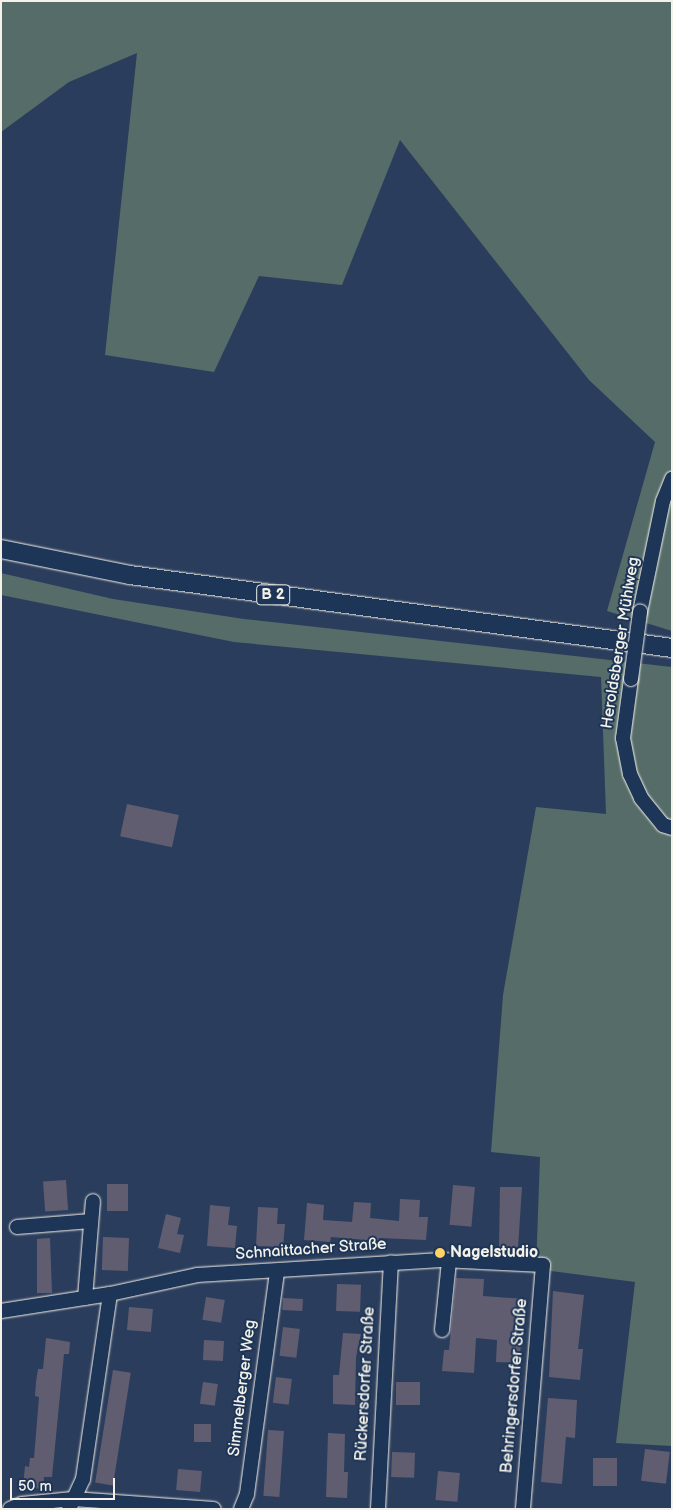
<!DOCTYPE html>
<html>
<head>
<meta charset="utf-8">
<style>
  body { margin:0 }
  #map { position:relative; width:673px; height:1510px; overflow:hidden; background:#2b3d5c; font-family:"Balsamiq Sans",sans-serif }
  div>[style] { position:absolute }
  .green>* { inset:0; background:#556c68 }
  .building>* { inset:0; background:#615d71; transform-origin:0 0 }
  .roads { filter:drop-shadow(0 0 1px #f4f1e8) drop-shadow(0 0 1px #f4f1e8) }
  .minor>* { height:14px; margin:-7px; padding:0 7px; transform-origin:7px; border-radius:7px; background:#1d3557 }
  .major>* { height:18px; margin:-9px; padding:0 9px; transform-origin:9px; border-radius:9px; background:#1d3557 }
  .bridges { filter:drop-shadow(0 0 1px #f4f1e8) drop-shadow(0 0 1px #f4f1e8) }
  .minor-bridge>* { height:14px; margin:-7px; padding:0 7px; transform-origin:7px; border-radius:7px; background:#1d3557 }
  .dots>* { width:14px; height:14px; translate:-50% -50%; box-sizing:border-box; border:2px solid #1d3557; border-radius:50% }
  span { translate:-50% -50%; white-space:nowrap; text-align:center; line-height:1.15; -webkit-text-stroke:4px #1d3557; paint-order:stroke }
  .shield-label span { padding:1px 4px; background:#1d3557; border:1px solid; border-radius:4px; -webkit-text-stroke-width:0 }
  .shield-label { font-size:15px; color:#f4f1e8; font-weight:700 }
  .street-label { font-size:16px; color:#f4f1e8 }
  .poi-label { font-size:16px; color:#f4f1e8; font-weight:700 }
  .left { translate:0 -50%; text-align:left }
  .frame { position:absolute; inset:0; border:2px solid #f4f1e8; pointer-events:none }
  .scale { position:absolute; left:10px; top:1478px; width:105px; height:22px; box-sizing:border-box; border:2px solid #f4f1e8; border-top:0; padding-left:6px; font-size:15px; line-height:18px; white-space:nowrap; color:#f4f1e8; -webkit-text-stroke:4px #1d3557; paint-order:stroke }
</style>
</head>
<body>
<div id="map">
  <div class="green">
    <i style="clip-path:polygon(1px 1px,672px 1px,672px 631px,607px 611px,655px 442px,589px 380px,400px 140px,342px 285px,259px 276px,214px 372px,105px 355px,137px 53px,69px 82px,1px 132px)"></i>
    <i style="clip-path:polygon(1px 573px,113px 599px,244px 619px,672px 667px,672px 1446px,616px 1443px,635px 1282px,536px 1269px,540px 1157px,491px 1152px,503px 995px,536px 807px,606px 814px,601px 677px,234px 642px,1px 595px)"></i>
  </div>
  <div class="building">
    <i style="left:127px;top:804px;width:53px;height:33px;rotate:12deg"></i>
    <i style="left:66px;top:1180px;width:30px;height:23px;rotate:86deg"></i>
    <i style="left:107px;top:1184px;width:21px;height:27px"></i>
    <i style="left:453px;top:1185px;width:22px;height:40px;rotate:5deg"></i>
    <i style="clip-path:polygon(500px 1187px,522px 1187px,518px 1248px,499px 1247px)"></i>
    <i style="clip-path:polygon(400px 1199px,420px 1200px,419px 1217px,428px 1217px,426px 1240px,379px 1238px,378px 1241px,331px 1237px,330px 1242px,304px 1240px,307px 1203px,324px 1205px,323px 1220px,352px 1222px,354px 1202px,371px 1203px,370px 1218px,399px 1221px)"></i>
    <i style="clip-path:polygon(210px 1205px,230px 1207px,228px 1225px,237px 1226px,235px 1248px,207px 1246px)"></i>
    <i style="clip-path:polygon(258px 1207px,278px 1208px,277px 1224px,285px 1224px,283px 1247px,256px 1246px)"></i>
    <i style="clip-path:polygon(166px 1214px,181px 1218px,177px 1234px,184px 1235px,180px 1253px,158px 1248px)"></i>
    <i style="left:103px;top:1237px;width:26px;height:33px;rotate:2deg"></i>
    <i style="clip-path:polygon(50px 1238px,52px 1293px,37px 1293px,37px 1239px)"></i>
    <i style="clip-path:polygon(456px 1278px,484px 1279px,483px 1296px,526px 1299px,519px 1363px,496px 1362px,497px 1340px,476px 1338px,474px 1373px,442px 1371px,444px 1350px,449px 1350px)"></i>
    <i style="left:337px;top:1284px;width:24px;height:27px;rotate:2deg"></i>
    <i style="clip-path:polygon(553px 1291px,584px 1295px,578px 1349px,583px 1349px,580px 1380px,549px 1377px)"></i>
    <i style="left:206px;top:1297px;width:19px;height:23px;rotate:9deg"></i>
    <i style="left:283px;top:1298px;width:20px;height:12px;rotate:3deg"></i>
    <i style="left:129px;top:1307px;width:24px;height:23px;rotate:5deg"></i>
    <i style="left:283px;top:1327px;width:17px;height:29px;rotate:7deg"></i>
    <i style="clip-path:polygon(343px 1333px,361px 1334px,356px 1357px,355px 1405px,333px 1404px,333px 1375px,339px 1375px)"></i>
    <i style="clip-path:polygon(46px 1338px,70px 1342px,69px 1354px,64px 1354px,52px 1477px,44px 1477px,43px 1489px,23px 1487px,25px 1466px,29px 1467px,30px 1458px,34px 1458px,39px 1397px,35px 1396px,36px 1382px,38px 1369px,43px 1369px)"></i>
    <i style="left:204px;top:1340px;width:20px;height:20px;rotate:3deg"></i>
    <i style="left:113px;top:1370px;width:18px;height:114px;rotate:9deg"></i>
    <i style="left:276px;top:1377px;width:16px;height:26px;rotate:7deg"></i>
    <i style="left:203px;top:1382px;width:15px;height:22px;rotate:8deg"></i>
    <i style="left:396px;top:1382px;width:24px;height:23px"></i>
    <i style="clip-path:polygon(548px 1398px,577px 1400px,575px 1438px,566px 1437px,562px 1484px,541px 1482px)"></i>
    <i style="left:211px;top:1424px;width:18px;height:17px;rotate:90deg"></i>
    <i style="left:268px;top:1430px;width:16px;height:66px;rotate:4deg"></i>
    <i style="clip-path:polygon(328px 1433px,345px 1434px,344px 1472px,348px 1472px,347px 1498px,326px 1497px)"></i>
    <i style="left:645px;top:1449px;width:25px;height:32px;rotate:7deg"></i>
    <i style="left:392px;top:1452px;width:23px;height:25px;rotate:2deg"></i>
    <i style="left:593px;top:1458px;width:24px;height:28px"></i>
    <i style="left:178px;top:1469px;width:24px;height:21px;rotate:5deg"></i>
    <i style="left:438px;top:1471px;width:22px;height:29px;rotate:5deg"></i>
  </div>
  <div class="roads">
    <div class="minor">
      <i style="left:640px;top:612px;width:113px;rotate:-78.3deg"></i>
      <i style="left:663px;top:501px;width:24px;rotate:-68deg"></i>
      <i style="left:631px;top:679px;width:60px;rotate:97.7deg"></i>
      <i style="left:623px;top:738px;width:37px;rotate:79deg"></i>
      <i style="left:630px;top:774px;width:26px;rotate:65deg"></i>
      <i style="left:641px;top:798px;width:35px;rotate:51deg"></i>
      <i style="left:663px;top:825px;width:9px;rotate:18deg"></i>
      <i style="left:17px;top:1227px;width:74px;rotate:-4.6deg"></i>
      <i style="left:85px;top:1298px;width:97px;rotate:-85.3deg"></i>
      <i style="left:1px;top:1311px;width:110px;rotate:-8.9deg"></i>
      <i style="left:110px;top:1294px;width:89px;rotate:-12.3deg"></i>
      <i style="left:197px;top:1275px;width:245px;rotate:-3.5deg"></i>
      <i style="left:442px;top:1260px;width:101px;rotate:2.8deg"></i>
      <i style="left:543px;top:1265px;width:245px;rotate:94.7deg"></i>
      <i style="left:442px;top:1330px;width:69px;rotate:-84.2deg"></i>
      <i style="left:10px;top:1509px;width:13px;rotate:-23deg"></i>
      <i style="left:22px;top:1504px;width:51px;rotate:-5.6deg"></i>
      <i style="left:73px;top:1499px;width:141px;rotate:4.1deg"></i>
      <i style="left:69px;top:1509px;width:33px;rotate:-65deg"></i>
      <i style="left:83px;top:1479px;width:187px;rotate:-81.7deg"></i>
      <i style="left:241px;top:1509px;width:16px;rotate:-68deg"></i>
      <i style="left:247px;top:1494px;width:225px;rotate:-82.3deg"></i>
      <i style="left:378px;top:1509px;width:247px;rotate:-87deg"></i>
    </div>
    <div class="major">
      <i style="left:1px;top:549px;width:132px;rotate:11.4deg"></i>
      <i style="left:130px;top:575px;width:547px;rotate:7.67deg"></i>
    </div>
  </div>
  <div class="bridges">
    <div class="minor-bridge">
      <i style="left:631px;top:679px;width:68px;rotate:-82.3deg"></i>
    </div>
  </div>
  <div class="dots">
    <i style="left:440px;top:1253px;background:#ffd166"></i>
  </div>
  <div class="shield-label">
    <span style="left:273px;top:595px">B 2</span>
  </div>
  <div class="street-label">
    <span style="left:621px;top:643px;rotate:-81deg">Heroldsberger Mühlweg</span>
    <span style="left:311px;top:1250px;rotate:-4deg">Schnaittacher Straße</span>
    <span style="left:366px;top:1384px;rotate:-87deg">Rückersdorfer Straße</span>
    <span style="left:515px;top:1386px;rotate:-85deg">Behringersdorfer Straße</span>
    <span style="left:243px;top:1388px;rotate:-83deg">Simmelberger Weg</span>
  </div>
  <div class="poi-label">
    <span class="left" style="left:450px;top:1253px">Nagelstudio</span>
  </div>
  <div class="frame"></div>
  <div class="scale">50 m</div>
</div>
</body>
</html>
